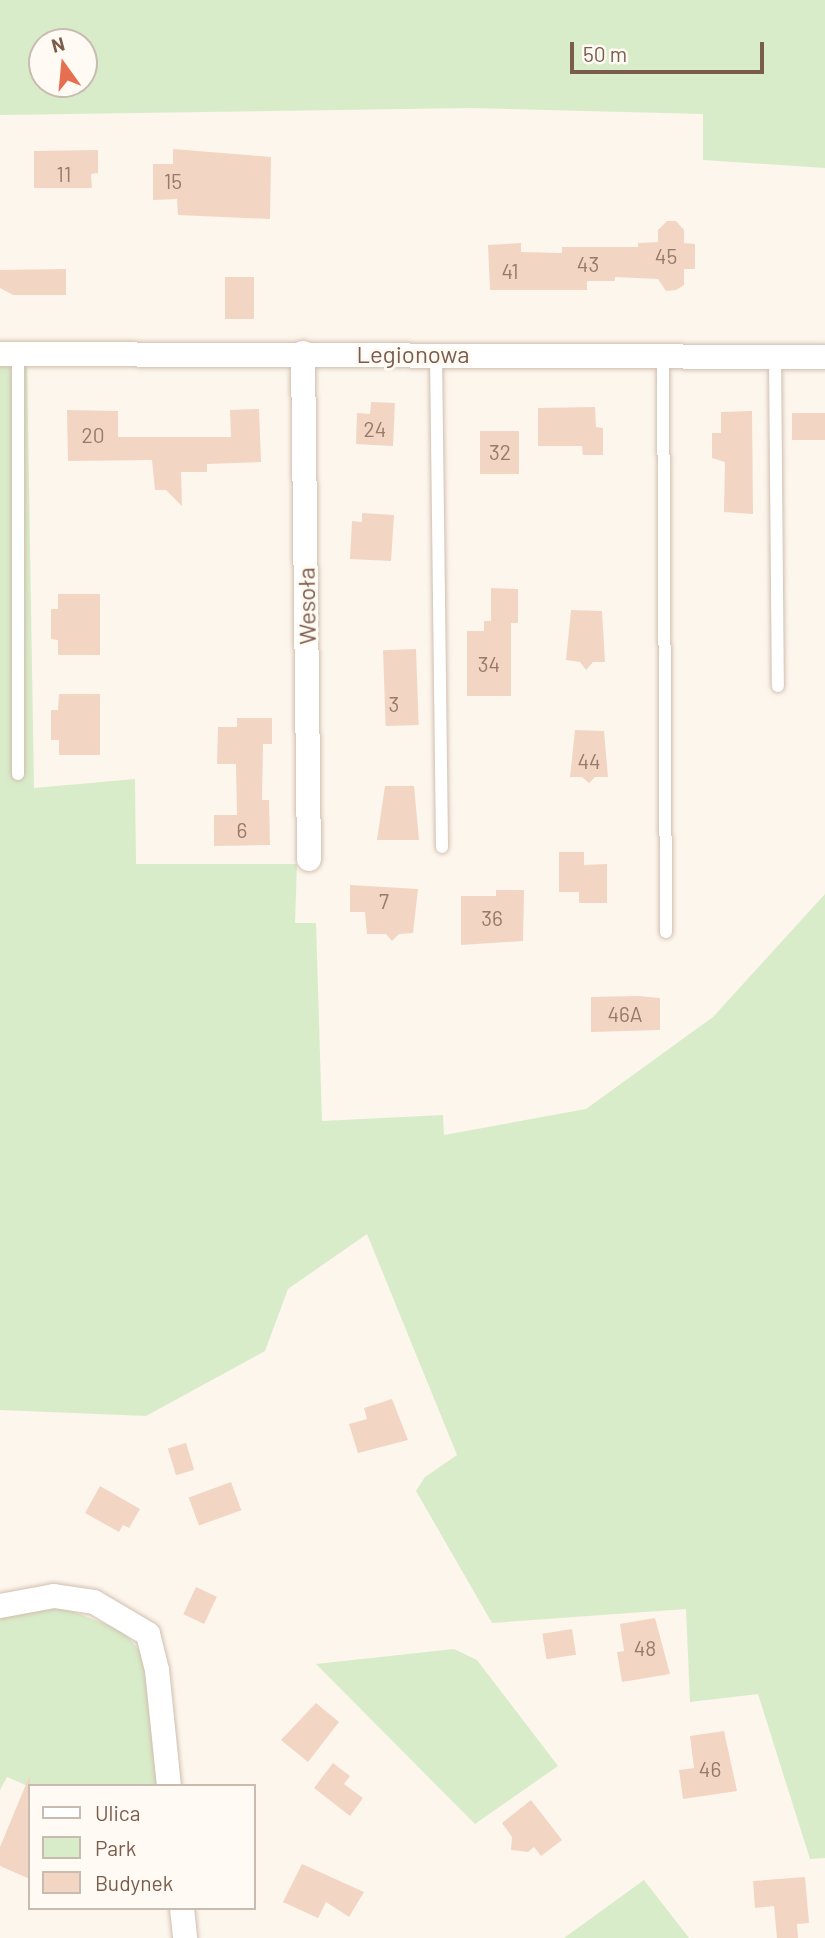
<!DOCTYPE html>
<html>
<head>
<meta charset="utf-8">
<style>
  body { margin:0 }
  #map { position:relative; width:825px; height:1938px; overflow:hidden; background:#fdf6ec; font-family:Barlow,sans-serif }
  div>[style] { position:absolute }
  .green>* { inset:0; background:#d8ecc9 }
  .building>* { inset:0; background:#f3d5c3; transform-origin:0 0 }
  .roads { filter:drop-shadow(0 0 2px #d1beb0) drop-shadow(0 0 2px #d1beb0) }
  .service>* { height:12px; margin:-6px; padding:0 6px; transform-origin:6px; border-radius:6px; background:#fff }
  .minor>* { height:24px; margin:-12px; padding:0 12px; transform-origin:12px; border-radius:12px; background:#fff }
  span { translate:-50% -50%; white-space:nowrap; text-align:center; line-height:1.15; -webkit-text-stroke:6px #fffaf3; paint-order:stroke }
  .number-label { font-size:21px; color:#987a6a }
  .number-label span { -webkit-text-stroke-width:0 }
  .street-label { font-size:24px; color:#7a5c4d }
  .legend { position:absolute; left:28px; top:1784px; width:228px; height:126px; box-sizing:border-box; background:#fffaf3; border:2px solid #cabbb1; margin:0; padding:9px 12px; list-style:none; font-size:21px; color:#7a5c4d }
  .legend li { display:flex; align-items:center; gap:14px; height:35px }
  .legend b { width:35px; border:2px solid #cabbb1 }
  .north { position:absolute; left:28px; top:28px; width:70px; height:70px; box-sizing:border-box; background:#fffaf3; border:2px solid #cabbb1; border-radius:50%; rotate:345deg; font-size:19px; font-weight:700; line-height:28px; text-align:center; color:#7a5c4d }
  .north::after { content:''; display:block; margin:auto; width:24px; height:32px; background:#e76f51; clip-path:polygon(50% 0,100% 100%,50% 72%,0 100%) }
  .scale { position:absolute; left:570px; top:42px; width:194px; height:32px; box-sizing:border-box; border:4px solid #7a5c4d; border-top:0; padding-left:9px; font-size:21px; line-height:24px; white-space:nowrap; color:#7a5c4d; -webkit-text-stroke:5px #fffaf3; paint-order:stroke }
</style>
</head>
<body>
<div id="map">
  <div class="green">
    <i style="clip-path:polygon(evenodd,0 0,825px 0,825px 168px,703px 160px,703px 114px,471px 108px,0 115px,0 0,42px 42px,84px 42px,84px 84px,42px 84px,42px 42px)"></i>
    <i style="clip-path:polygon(27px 365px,34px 788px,135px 779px,136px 864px,297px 864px,295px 923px,316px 923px,322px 1121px,443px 1115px,444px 1135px,586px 1109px,713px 1017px,825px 894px,825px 1858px,810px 1859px,758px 1694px,690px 1702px,686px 1609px,492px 1623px,416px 1491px,425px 1477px,457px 1455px,367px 1234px,288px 1289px,265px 1351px,146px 1416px,0 1410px,0 366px)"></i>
    <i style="clip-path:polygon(59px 1606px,123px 1631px,143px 1655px,159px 1786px,30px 1787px,7px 1777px,0 1790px,0 1618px)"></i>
    <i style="clip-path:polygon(454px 1649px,477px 1660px,558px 1766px,475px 1824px,316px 1664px)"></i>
    <i style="clip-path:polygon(644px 1880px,689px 1938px,564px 1938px)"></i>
  </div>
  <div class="building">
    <i style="clip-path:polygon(173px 149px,271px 157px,270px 219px,178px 215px,177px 199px,153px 200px,153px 164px,173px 164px)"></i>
    <i style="clip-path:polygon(98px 150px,98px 173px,91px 174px,92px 188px,34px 188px,34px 151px)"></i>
    <i style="clip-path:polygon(667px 221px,676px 221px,684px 230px,684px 243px,695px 244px,695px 269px,684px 269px,684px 285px,676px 290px,666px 291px,658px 279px,615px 277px,615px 281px,587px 281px,587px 290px,490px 290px,488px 245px,521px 243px,521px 252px,562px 253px,562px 247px,638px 247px,638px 243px,658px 242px,658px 230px)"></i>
    <i style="clip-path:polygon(66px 269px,66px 295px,13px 295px,0 288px,0 270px)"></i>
    <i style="left:254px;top:277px;width:42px;height:29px;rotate:90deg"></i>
    <i style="clip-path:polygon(371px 402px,395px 403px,393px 446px,356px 444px,357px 413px,370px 414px)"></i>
    <i style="clip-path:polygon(595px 407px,596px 427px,603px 428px,603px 455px,583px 455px,582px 446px,538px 446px,538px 408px)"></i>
    <i style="clip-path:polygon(259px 409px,261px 462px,207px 464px,207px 472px,181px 472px,182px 506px,166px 490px,155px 490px,152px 460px,68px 461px,67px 410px,118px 411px,118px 437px,231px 437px,230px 410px)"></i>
    <i style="clip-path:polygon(752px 411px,753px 514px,724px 512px,725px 462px,712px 458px,712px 433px,721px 433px,721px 412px)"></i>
    <i style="left:825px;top:413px;width:27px;height:33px;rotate:90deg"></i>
    <i style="left:480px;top:431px;width:39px;height:43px"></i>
    <i style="clip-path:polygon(362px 513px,394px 515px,391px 561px,350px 559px,352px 521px,362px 522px)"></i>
    <i style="clip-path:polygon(491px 588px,518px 589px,518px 623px,511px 623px,511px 696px,467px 696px,467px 631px,484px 631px,484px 621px,491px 621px)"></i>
    <i style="clip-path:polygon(58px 594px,100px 594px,100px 655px,58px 655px,58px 640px,51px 639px,51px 609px,58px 609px)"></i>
    <i style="clip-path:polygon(571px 610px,602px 611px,605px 662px,593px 662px,586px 670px,580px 662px,566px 660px)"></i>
    <i style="left:416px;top:649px;width:76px;height:33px;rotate:88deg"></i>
    <i style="clip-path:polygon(59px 694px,100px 694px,100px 755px,59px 755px,59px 740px,51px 740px,51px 710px,58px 710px)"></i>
    <i style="clip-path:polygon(237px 718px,272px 718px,272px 744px,263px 744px,262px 800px,269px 800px,270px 845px,214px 846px,214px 815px,237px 815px,236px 764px,217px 764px,218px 727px,237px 727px)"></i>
    <i style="clip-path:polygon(575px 730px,604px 731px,608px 777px,595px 777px,589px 783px,582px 777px,570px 777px)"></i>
    <i style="clip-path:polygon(385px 786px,414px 786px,419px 840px,377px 840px)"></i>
    <i style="clip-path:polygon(559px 852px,584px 852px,584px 865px,607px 864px,607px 903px,579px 903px,579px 892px,559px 892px)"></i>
    <i style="clip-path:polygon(350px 885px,418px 889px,413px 933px,399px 934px,392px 941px,386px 934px,367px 934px,365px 912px,350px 912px)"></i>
    <i style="clip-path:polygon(496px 890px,524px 890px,523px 941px,461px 945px,461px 896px,496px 896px)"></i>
    <i style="clip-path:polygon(638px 996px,660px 998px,660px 1030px,591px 1032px,591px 997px)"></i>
    <i style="clip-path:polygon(392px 1399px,408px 1440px,358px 1453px,349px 1424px,367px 1419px,364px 1408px)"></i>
    <i style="left:186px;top:1443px;width:28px;height:19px;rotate:73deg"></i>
    <i style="left:231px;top:1482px;width:30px;height:45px;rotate:70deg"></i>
    <i style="clip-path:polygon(100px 1486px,140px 1509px,129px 1528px,123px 1525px,119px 1532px,85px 1513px)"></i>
    <i style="left:196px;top:1587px;width:23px;height:30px;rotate:25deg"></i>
    <i style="clip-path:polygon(655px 1618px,670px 1674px,622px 1682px,617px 1652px,624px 1651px,620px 1624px)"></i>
    <i style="left:572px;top:1629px;width:26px;height:30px;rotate:81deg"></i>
    <i style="clip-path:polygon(316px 1703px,339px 1722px,308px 1762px,281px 1740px)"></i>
    <i style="clip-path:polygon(724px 1731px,737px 1791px,683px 1799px,679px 1770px,694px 1768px,690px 1736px)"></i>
    <i style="clip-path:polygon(333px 1763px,350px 1776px,344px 1784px,363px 1798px,350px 1816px,314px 1788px)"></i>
    <i style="clip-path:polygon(29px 1777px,30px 1777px,30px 1879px,0 1866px,0 1847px)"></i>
    <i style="clip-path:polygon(531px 1800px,562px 1840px,541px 1856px,534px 1847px,528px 1852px,511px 1850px,512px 1837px,502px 1823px)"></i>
    <i style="clip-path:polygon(302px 1864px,364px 1892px,349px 1917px,326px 1902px,318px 1918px,283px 1902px)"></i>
    <i style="clip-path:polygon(805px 1877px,809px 1923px,797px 1924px,798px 1938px,777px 1938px,774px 1906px,755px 1908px,753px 1881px)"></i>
  </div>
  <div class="roads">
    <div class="service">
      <i style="left:18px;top:354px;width:420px;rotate:90deg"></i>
      <i style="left:436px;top:354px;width:493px;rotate:89.3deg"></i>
      <i style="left:663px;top:356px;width:576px;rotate:89.7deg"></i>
      <i style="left:775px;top:357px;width:329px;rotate:89.5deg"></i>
    </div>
    <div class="minor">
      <i style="left:303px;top:353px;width:506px;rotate:89.32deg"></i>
      <i style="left:0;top:354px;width:825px;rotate:0.21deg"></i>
      <i style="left:0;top:1606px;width:55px;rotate:-10.5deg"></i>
      <i style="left:54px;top:1596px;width:40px;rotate:8.5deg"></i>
      <i style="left:94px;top:1602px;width:63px;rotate:30.7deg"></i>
      <i style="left:148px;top:1634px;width:37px;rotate:76deg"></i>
      <i style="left:157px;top:1670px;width:117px;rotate:84.1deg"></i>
      <i style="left:182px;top:1908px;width:30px;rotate:84deg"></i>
    </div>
  </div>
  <div class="number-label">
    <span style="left:64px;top:174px">11</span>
    <span style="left:173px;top:181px">15</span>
    <span style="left:666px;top:256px">45</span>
    <span style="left:588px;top:264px">43</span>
    <span style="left:510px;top:271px">41</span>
    <span style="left:375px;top:429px">24</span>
    <span style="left:93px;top:435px">20</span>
    <span style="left:500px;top:452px">32</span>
    <span style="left:489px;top:664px">34</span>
    <span style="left:394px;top:704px">3</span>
    <span style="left:589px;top:761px">44</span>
    <span style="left:242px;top:830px">6</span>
    <span style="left:384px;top:901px">7</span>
    <span style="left:492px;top:918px">36</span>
    <span style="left:625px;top:1014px">46A</span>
    <span style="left:645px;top:1648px">48</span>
    <span style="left:710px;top:1769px">46</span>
  </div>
  <div class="street-label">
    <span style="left:413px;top:354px">Legionowa</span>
    <span style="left:306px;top:606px;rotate:-91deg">Wesoła</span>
  </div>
  <ul class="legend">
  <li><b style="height:9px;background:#fff"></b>Ulica</li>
  <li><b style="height:19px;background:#d8ecc9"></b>Park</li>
  <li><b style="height:19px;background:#f3d5c3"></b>Budynek</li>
  </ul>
  <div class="north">N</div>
  <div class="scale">50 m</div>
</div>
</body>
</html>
